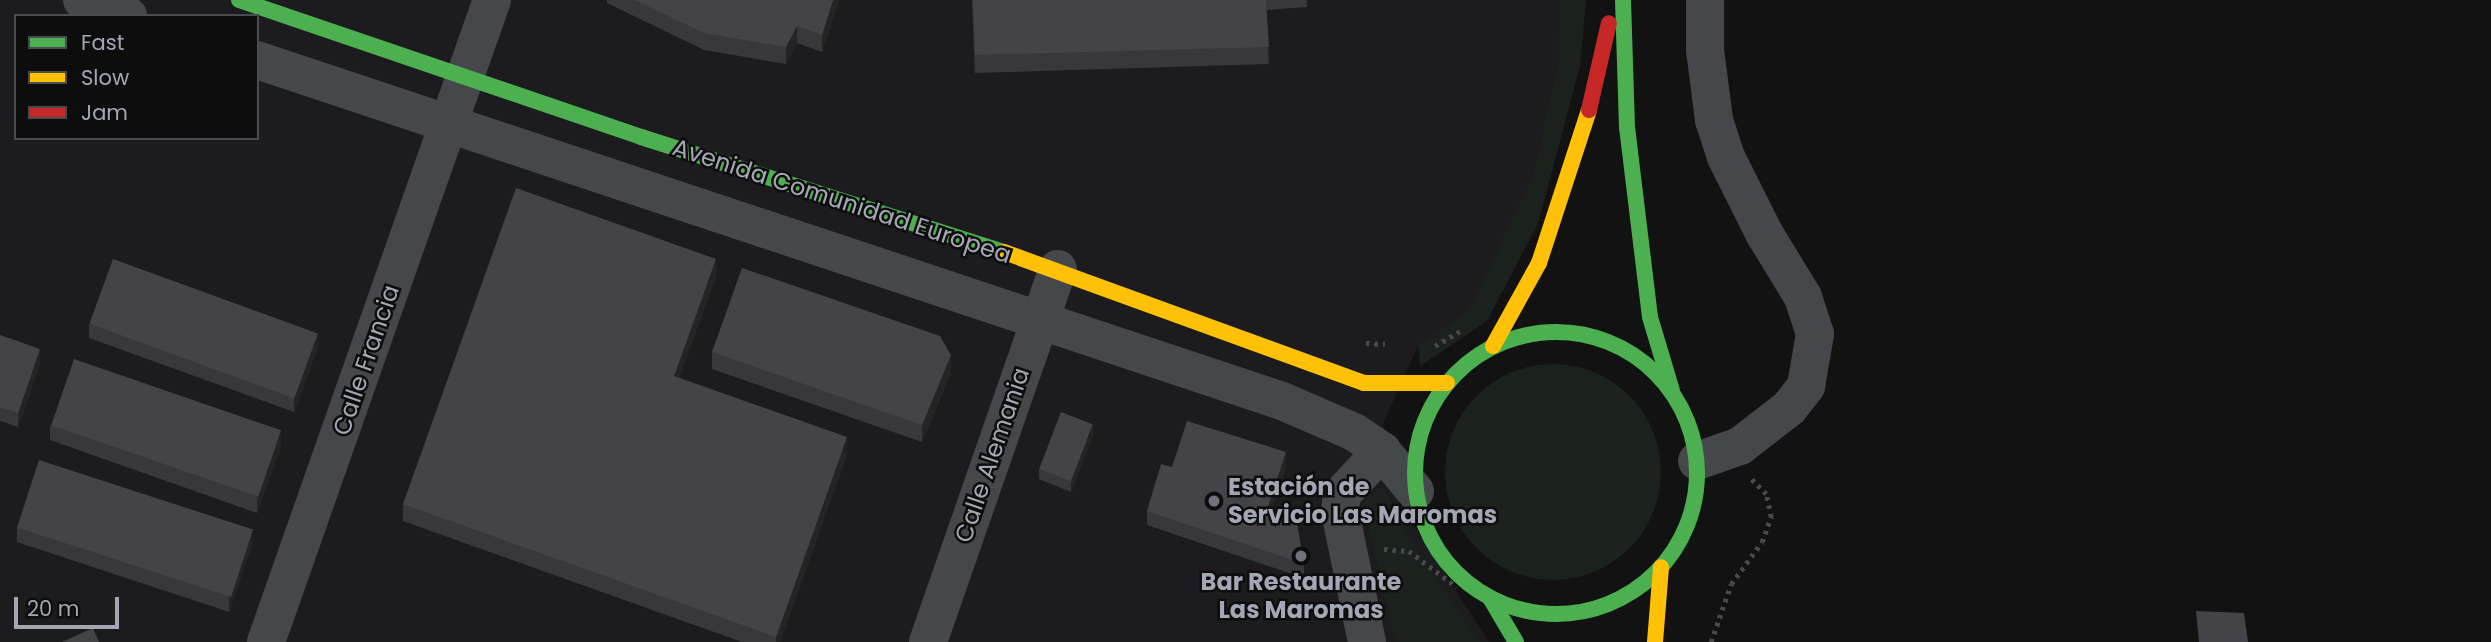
<!DOCTYPE html>
<html>
<head>
<meta charset="utf-8">
<style>
  body { margin:0 }
  #map { position:relative; width:2491px; height:642px; overflow:hidden; background:#121212; font-family:Poppins,sans-serif }
  div>[style] { position:absolute }
  .built>* { inset:0; background:#1c1c1e }
  .green>* { inset:0; background:#1b211c }
  .round { border-radius:50% }
  .path>* { height:4.5px; margin-top:-2.25px; transform-origin:0; background:repeating-linear-gradient(90deg,#48494d 0 3.5px,transparent 0 8.5px) }
  .street>* { height:38px; margin:-19px; padding:0 19px; transform-origin:19px; border-radius:19px; background:#46474b }
  .fast>* { height:16px; margin:-8px; padding:0 8px; transform-origin:8px; border-radius:8px; background:#4caf50 }
  .fast>.ring { margin:-8px; padding:0; box-sizing:content-box; background:none; border:16px solid #4caf50; border-radius:50% }
  .slow>* { height:16px; margin:-8px; padding:0 8px; transform-origin:8px; border-radius:8px; background:#ffc107 }
  .jam>* { height:16px; margin:-8px; padding:0 8px; transform-origin:8px; border-radius:8px; background:#c62828 }
  .wall>* { inset:0; background:#38383b }
  .shaded-wall>* { inset:0; background:#242425 }
  .building>* { inset:0; background:#444448; transform-origin:0 0 }
  .dots>* { width:19px; height:19px; translate:-50% -50%; box-sizing:border-box; border:4px solid #0d0d0e; border-radius:50% }
  span { translate:-50% -50%; white-space:nowrap; text-align:center; line-height:1.15; -webkit-text-stroke:5px #0d0d0e; paint-order:stroke }
  .street-label { font-size:24px; color:#a3a7b4 }
  .poi-label { font-size:24px; color:#a3a7b4; font-weight:700 }
  .left { translate:0 -50%; text-align:left }
  .legend { position:absolute; left:14px; top:14px; width:245px; height:126px; box-sizing:border-box; background:#0d0d0e; border:2px solid #494b50; margin:0; padding:9px 12px; list-style:none; font-size:21px; color:#a3a7b4 }
  .legend li { display:flex; align-items:center; gap:14px; height:35px }
  .legend b { width:35px; border:2px solid #494b50 }
  .scale { position:absolute; left:14px; top:597px; width:105px; height:32px; box-sizing:border-box; border:4px solid #a3a7b4; border-top:0; padding-left:9px; font-size:21px; line-height:24px; white-space:nowrap; color:#a3a7b4; -webkit-text-stroke:5px #0d0d0e; paint-order:stroke }
</style>
</head>
<body>
<div id="map">
  <div class="built">
    <i style="clip-path:polygon(evenodd,0 0,1586px 0,1580px 66px,1487px 321px,1420px 366px,1418px 346px,1383px 424px,1407px 515px,1489px 642px,0 642px,0 0,16px 16px,257px 16px,257px 138px,16px 138px,16px 16px)"></i>
  </div>
  <div class="green">
    <i style="clip-path:polygon(1560px 0,1586px 0,1580px 66px,1538px 224px,1487px 321px,1420px 366px,1419px 344px,1469px 310px,1533px 177px,1559px 60px)"></i>
    <i class="round" style="left:1445px;top:364px;width:216px;height:216px"></i>
    <i style="clip-path:polygon(1383px 486px,1407px 535px,1480px 642px,1396px 642px,1362px 501px)"></i>
  </div>
  <div class="path">
    <i style="left:1366px;top:343px;width:19px;rotate:3deg"></i>
    <i style="left:1435px;top:346px;width:29px;rotate:-31deg"></i>
    <i style="left:1384px;top:549px;width:25px;rotate:5deg"></i>
    <i style="left:1409px;top:551px;width:60px;rotate:36.9deg"></i>
    <i style="left:1711px;top:642px;width:61px;rotate:-71deg"></i>
    <i style="left:1731px;top:584px;width:52px;rotate:-53.6deg"></i>
    <i style="left:1762px;top:542px;width:27px;rotate:-70deg"></i>
    <i style="left:1771px;top:517px;width:24px;rotate:-102deg"></i>
    <i style="left:1766px;top:494px;width:21px;rotate:-135deg"></i>
  </div>
  <div class="street">
    <i style="left:82px;top:0;width:49px;rotate:19.2deg"></i>
    <i style="left:257px;top:60px;width:1080px;rotate:18.4deg"></i>
    <i style="left:1282px;top:401px;width:78px;rotate:23.3deg"></i>
    <i style="left:1354px;top:432px;width:34px;rotate:34deg"></i>
    <i style="left:1382px;top:451px;width:52px;rotate:50.5deg"></i>
    <i style="left:1697px;top:461px;width:46px;rotate:-19.2deg"></i>
    <i style="left:1740px;top:446px;width:62px;rotate:-37.8deg"></i>
    <i style="left:1789px;top:408px;width:28px;rotate:-52deg"></i>
    <i style="left:1806px;top:386px;width:53px;rotate:-80.2deg"></i>
    <i style="left:1815px;top:334px;width:39px;rotate:-108deg"></i>
    <i style="left:1803px;top:297px;width:75px;rotate:-121.4deg"></i>
    <i style="left:1764px;top:233px;width:85px;rotate:-116.6deg"></i>
    <i style="left:1726px;top:157px;width:39px;rotate:-108deg"></i>
    <i style="left:1714px;top:120px;width:71px;rotate:-97.3deg"></i>
    <i style="left:1705px;top:50px;width:50px;rotate:-90deg"></i>
    <i style="left:266px;top:642px;width:681px;rotate:-70.61deg"></i>
    <i style="left:928px;top:642px;width:395px;rotate:-70.8deg"></i>
    <i style="left:1367px;top:642px;width:133px;rotate:-101.7deg"></i>
    <i style="left:1340px;top:512px;width:18px;rotate:-84deg"></i>
    <i style="left:1342px;top:494px;width:59px;rotate:-47.1deg"></i>
  </div>
  <div class="fast">
    <i style="left:239px;top:0;width:425px;rotate:18.8deg"></i>
    <i style="left:641px;top:137px;width:381px;rotate:17.6deg"></i>
    <i style="left:1623px;top:0;width:127px;rotate:88.2deg"></i>
    <i style="left:1627px;top:127px;width:191px;rotate:83.1deg"></i>
    <i style="left:1650px;top:317px;width:77px;rotate:73.4deg"></i>
    <i class="ring" style="left:1415px;top:332px;width:266px;height:266px"></i>
    <i style="left:1490px;top:598px;width:51px;rotate:59.4deg"></i>
  </div>
  <div class="slow">
    <i style="left:1004px;top:252px;width:383px;rotate:20deg"></i>
    <i style="left:1364px;top:383px;width:83px"></i>
    <i style="left:1493px;top:346px;width:95px;rotate:-61deg"></i>
    <i style="left:1539px;top:263px;width:161px;rotate:-71.9deg"></i>
    <i style="left:1655px;top:642px;width:75px;rotate:-85.4deg"></i>
  </div>
  <div class="jam">
    <i style="left:1589px;top:110px;width:89px;rotate:-77.1deg"></i>
  </div>
  <div class="wall">
    <i style="clip-path:polygon(607px 0,839px 0,822px 52px,797px 43px,786px 64px,704px 50px,607px 3px)"></i>
    <i style="clip-path:polygon(972px 0,1307px 0,1307px 7px,1266px 10px,1269px 64px,975px 73px)"></i>
    <i style="clip-path:polygon(716px 276px,679px 378px,847px 454px,780px 642px,742px 642px,403px 521px,403px 504px)"></i>
    <i style="clip-path:polygon(89px 324px,318px 347px,294px 412px,89px 338px)"></i>
    <i style="clip-path:polygon(0 335px,40px 363px,18px 427px,0 421px)"></i>
    <i style="clip-path:polygon(712px 352px,951px 373px,922px 442px,712px 369px)"></i>
    <i style="clip-path:polygon(50px 425px,281px 446px,257px 513px,50px 440px)"></i>
    <i style="clip-path:polygon(1093px 435px,1071px 492px,1039px 479px,1039px 469px)"></i>
    <i style="clip-path:polygon(1172px 467px,1286px 467px,1272px 508px,1304px 564px,1304px 578px,1147px 525px,1147px 511px)"></i>
    <i style="clip-path:polygon(17px 527px,252px 545px,229px 612px,17px 542px)"></i>
  </div>
  <div class="shaded-wall">
    <i style="clip-path:polygon(833px 0,839px 0,822px 52px,822px 35px)"></i>
    <i style="clip-path:polygon(797px 26px,797px 43px,786px 64px,786px 47px)"></i>
    <i style="clip-path:polygon(716px 259px,716px 276px,674px 393px,674px 376px)"></i>
    <i style="clip-path:polygon(318px 333px,318px 347px,294px 412px,294px 398px)"></i>
    <i style="clip-path:polygon(40px 349px,40px 363px,18px 427px,18px 413px)"></i>
    <i style="clip-path:polygon(951px 355px,951px 373px,922px 442px,922px 425px)"></i>
    <i style="clip-path:polygon(1093px 424px,1093px 435px,1071px 492px,1071px 481px)"></i>
    <i style="clip-path:polygon(281px 432px,281px 446px,257px 513px,257px 498px)"></i>
    <i style="clip-path:polygon(847px 437px,847px 454px,780px 642px,776px 642px,776px 637px)"></i>
    <i style="clip-path:polygon(1286px 452px,1286px 467px,1268px 521px,1268px 506px)"></i>
    <i style="clip-path:polygon(252px 531px,252px 545px,229px 612px,229px 598px)"></i>
  </div>
  <div class="building">
    <i style="clip-path:polygon(635px 0,833px 0,822px 35px,797px 26px,786px 47px,704px 33px)"></i>
    <i style="clip-path:polygon(973px 0,1266px 0,1269px 47px,975px 55px)"></i>
    <i style="clip-path:polygon(516px 188px,716px 259px,674px 376px,847px 437px,776px 637px,403px 504px)"></i>
    <i style="left:113px;top:259px;width:218px;height:69px;rotate:20deg"></i>
    <i style="clip-path:polygon(742px 268px,940px 336px,951px 355px,922px 425px,712px 352px)"></i>
    <i style="clip-path:polygon(0 335px,40px 349px,18px 413px,0 407px)"></i>
    <i style="left:74px;top:359px;width:219px;height:70px;rotate:19deg"></i>
    <i style="left:1061px;top:412px;width:34px;height:61px;rotate:21deg"></i>
    <i style="clip-path:polygon(1187px 421px,1286px 452px,1268px 506px,1296px 517px,1304px 564px,1147px 511px,1161px 464px,1172px 467px)"></i>
    <i style="left:39px;top:460px;width:225px;height:71px;rotate:18deg"></i>
    <i style="clip-path:polygon(2196px 611px,2244px 613px,2248px 642px,2199px 642px)"></i>
    <i style="clip-path:polygon(93px 628px,99px 642px,62px 642px)"></i>
  </div>
  <div class="dots">
    <i style="left:1214px;top:501px;background:#70737b"></i>
    <i style="left:1301px;top:556px;background:#70737b"></i>
  </div>
  <div class="street-label">
    <span style="left:842px;top:201px;rotate:18deg">Avenida Comunidad Europea</span>
    <span style="left:366px;top:360px;rotate:-71deg">Calle Francia</span>
    <span style="left:992px;top:455px;rotate:-71deg">Calle Alemania</span>
  </div>
  <div class="poi-label">
    <span class="left" style="left:1228px;top:501px">Estación de<br>Servicio Las Maromas</span>
    <span style="left:1301px;top:596px">Bar Restaurante<br>Las Maromas</span>
  </div>
  <ul class="legend">
  <li><b style="height:9px;background:#4caf50"></b>Fast</li>
  <li><b style="height:9px;background:#ffc107"></b>Slow</li>
  <li><b style="height:9px;background:#c62828"></b>Jam</li>
  </ul>
  <div class="scale">20 m</div>
</div>
</body>
</html>
